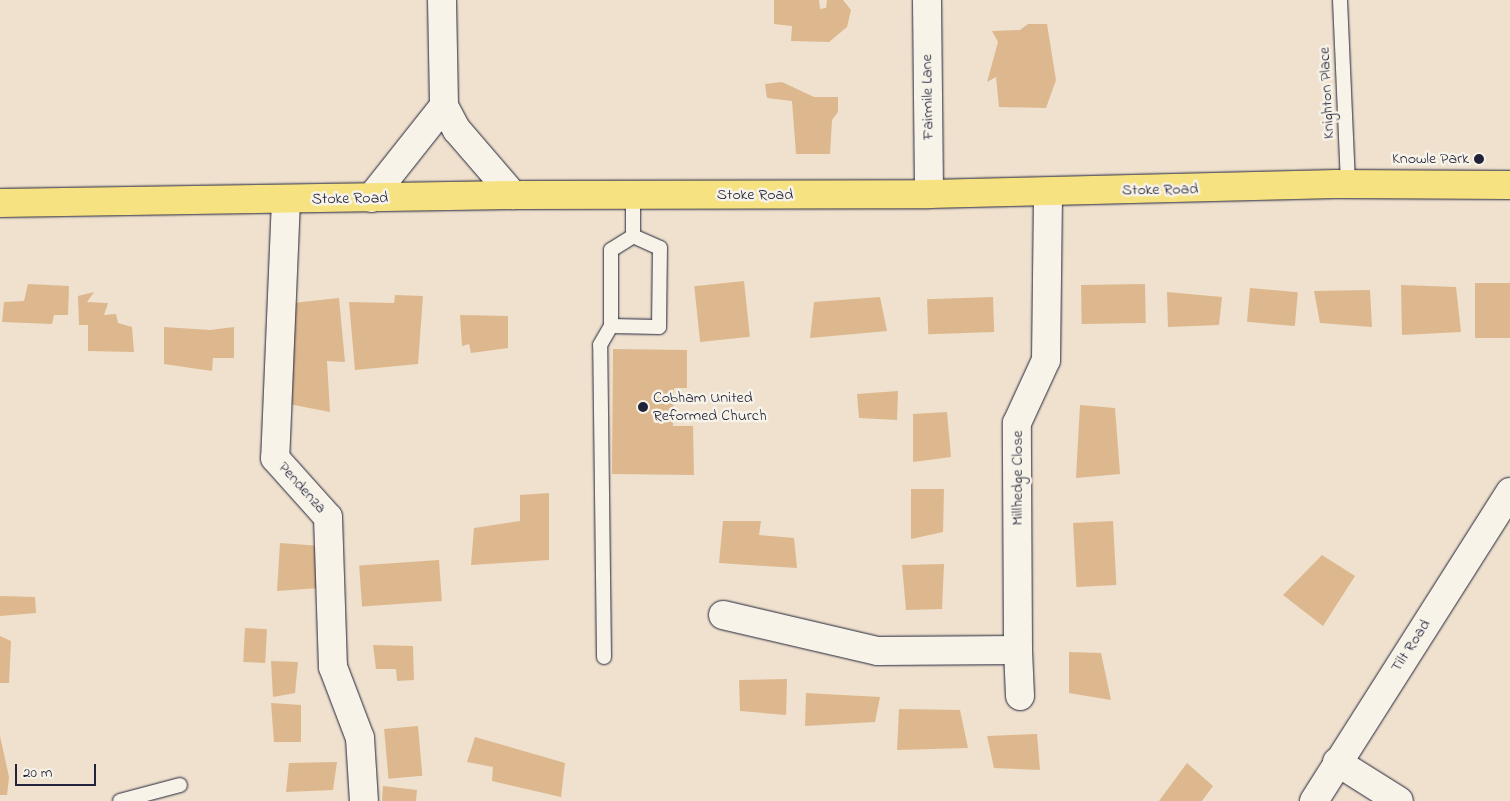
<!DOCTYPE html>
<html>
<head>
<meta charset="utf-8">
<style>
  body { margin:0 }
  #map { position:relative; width:1510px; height:801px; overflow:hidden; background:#efe1cd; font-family:"Indie Flower",sans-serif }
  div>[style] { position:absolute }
  .building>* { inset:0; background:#ddb88e; transform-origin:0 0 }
  .roads { filter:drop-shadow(0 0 1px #22223b) drop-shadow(0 0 1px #22223b) }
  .lane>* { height:14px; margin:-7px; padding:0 7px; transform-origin:7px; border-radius:7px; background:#f7f3e8 }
  .street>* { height:28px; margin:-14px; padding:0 14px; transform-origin:14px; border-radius:14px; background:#f7f3e8 }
  .secondary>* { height:28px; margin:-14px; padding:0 14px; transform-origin:14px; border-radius:14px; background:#f7f3e8 }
  .primary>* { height:28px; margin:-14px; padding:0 14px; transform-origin:14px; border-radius:14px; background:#f7e281 }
  .dots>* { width:14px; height:14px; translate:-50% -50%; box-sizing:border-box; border:2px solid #f7f3e8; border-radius:50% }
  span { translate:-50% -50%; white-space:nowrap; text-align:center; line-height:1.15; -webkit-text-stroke:5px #f7f3e8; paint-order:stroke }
  .street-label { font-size:16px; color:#22223b }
  .poi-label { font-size:16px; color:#22223b }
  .right { translate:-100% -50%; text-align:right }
  .left { translate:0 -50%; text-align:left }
  .scale { position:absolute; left:15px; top:764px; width:81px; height:22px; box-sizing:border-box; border:2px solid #22223b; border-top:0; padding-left:6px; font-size:15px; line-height:18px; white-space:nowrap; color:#22223b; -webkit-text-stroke:4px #f7f3e8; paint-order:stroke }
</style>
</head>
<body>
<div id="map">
  <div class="building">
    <i style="clip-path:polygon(774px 0,819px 0,820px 9px,826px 8px,827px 0,843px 0,851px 10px,847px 27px,829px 42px,791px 41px,792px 26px,774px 24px)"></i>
    <i style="clip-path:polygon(1028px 24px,1047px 24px,1056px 80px,1046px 108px,999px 107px,996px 77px,987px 82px,998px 42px,992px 31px,1020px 30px)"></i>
    <i style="clip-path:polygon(782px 82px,814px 97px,838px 97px,838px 112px,832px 120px,830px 154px,796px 154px,792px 101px,767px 98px,765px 84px)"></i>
    <i style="left:744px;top:281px;width:56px;height:50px;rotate:84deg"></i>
    <i style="left:1510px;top:283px;width:55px;height:35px;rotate:90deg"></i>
    <i style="clip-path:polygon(28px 284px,69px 286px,68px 315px,54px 315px,52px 324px,2px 322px,4px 302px,24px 301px)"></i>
    <i style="left:1145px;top:284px;width:39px;height:64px;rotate:89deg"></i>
    <i style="clip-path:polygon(1401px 285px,1456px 287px,1461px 332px,1402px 335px)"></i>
    <i style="left:1250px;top:288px;width:48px;height:34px;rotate:5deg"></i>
    <i style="clip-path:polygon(1370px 290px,1372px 327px,1320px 323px,1314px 291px)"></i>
    <i style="clip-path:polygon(94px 292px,87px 302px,108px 303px,104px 315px,116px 314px,118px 323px,132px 327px,134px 352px,88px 351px,88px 325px,79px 325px,78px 296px)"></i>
    <i style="clip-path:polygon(1167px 292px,1222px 297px,1219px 325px,1168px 327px)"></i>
    <i style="clip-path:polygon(395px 295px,423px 296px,418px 364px,355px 370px,349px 302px,394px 303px)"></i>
    <i style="clip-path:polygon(880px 297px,887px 331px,810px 338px,814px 302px)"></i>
    <i style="left:993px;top:297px;width:35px;height:66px;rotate:88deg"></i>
    <i style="clip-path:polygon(339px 298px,345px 362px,327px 361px,330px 412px,289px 404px,293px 303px)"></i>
    <i style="clip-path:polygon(460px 315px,508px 316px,508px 348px,471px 353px,469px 344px,462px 346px)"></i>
    <i style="clip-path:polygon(164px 327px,210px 330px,234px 327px,234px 358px,213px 358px,212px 371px,164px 364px)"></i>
    <i style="clip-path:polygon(613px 349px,687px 350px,687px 388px,674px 388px,673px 426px,693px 426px,694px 475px,612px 474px)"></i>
    <i style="clip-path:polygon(898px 391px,897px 420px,859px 418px,857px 394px)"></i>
    <i style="clip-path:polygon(1080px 405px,1115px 408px,1120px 474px,1076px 478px)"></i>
    <i style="clip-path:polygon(947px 412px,951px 457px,913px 462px,913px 414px)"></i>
    <i style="clip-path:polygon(911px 489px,944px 489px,943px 532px,911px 539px)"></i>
    <i style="clip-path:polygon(549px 493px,549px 560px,471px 565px,474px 528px,520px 521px,520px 495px)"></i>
    <i style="clip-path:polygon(723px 521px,761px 521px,759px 535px,794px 538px,797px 568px,719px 563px)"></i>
    <i style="left:1113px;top:521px;width:64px;height:40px;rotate:87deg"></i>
    <i style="clip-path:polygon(280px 543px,320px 546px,319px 588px,277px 591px)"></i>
    <i style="clip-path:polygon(1322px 555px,1355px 576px,1323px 626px,1283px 595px)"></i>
    <i style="left:439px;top:560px;width:41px;height:80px;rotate:86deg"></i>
    <i style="clip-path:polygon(944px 564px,942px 609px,906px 610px,902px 565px)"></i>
    <i style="clip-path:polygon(0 596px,35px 597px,36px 613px,0 616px)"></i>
    <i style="left:245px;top:628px;width:22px;height:34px;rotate:3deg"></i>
    <i style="clip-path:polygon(0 636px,11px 641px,9px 683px,0 683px)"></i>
    <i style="clip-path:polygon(373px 645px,413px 646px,414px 680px,397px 681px,396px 669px,376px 669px)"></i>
    <i style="clip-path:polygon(1069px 652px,1101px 653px,1111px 700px,1069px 693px)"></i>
    <i style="clip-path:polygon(271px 661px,298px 662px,295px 693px,273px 697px)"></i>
    <i style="clip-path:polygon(787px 679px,786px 715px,740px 711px,739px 680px)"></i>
    <i style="clip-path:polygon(806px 693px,880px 697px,875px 722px,805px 726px)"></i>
    <i style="clip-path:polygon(271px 703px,301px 705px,301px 742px,274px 742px)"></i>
    <i style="clip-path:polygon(899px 709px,960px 710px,968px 748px,897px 750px)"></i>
    <i style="left:418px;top:726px;width:50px;height:34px;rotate:85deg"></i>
    <i style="clip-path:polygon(1037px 734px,1040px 770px,994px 768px,987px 736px)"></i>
    <i style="clip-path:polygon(0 736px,9px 777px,7px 795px,0 795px)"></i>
    <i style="clip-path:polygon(475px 737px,565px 763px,561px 797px,492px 781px,493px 767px,467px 762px)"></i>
    <i style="clip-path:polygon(337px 762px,333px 790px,286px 792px,289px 763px)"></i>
    <i style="clip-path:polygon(1187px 763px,1213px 786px,1202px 801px,1159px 801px)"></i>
    <i style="clip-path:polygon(383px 786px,417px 790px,416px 801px,382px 801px)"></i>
  </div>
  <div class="roads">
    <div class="lane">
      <i style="left:1340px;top:0;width:184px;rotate:87.5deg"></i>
      <i style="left:611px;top:326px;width:48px;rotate:1.2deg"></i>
      <i style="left:659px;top:327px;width:79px;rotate:-89.3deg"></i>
      <i style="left:660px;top:248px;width:30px;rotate:-156deg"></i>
      <i style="left:604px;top:657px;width:312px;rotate:-90.7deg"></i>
      <i style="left:600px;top:345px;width:22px;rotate:-60deg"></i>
      <i style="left:611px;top:326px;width:76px;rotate:-90deg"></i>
      <i style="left:611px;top:250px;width:26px;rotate:-32deg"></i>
      <i style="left:633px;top:236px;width:41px;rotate:-90deg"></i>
      <i style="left:120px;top:801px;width:62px;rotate:-14.9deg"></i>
    </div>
    <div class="street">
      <i style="left:442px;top:0;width:106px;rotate:88.9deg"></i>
      <i style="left:444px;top:106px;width:27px;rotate:62deg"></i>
      <i style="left:457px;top:130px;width:86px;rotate:49.3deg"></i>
      <i style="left:371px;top:198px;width:117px;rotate:-51.6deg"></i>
      <i style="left:286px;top:200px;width:258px;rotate:92.4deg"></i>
      <i style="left:275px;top:458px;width:79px;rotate:48.1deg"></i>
      <i style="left:328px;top:517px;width:150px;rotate:88.1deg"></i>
      <i style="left:333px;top:667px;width:76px;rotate:69.2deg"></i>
      <i style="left:360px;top:738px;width:63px;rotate:86.4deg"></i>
      <i style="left:723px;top:615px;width:159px;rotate:13.1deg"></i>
      <i style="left:878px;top:651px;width:140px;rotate:-0.4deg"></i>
      <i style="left:1018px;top:650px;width:227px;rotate:-90.3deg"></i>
      <i style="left:1017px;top:423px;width:69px;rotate:-65.3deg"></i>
      <i style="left:1046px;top:360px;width:168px;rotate:-89.3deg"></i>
      <i style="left:1018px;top:650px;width:46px;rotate:87.5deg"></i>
      <i style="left:1337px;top:762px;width:73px;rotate:32.2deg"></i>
      <i style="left:1314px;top:801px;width:366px;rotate:-57.6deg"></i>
    </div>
    <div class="secondary">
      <i style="left:927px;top:0;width:194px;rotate:89.4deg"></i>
    </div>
    <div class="primary">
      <i style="left:0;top:203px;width:513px;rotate:-0.89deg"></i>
      <i style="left:513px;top:195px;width:416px;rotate:-0.1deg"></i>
      <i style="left:929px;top:194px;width:407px;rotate:-1.4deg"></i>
      <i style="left:1336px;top:184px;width:174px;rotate:0.3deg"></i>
    </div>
  </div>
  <div class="dots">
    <i style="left:1479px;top:159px;background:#22223b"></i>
    <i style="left:643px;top:407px;background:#22223b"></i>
  </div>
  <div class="street-label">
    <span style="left:1327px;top:93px;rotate:-93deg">Knighton Place</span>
    <span style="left:928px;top:97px;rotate:-91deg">Fairmile Lane</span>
    <span style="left:1160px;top:190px;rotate:-1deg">Stoke Road</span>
    <span style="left:755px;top:195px">Stoke Road</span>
    <span style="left:350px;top:199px;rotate:-1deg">Stoke Road</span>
    <span style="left:1018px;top:478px;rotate:-90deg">Millhedge Close</span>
    <span style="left:302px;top:488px;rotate:48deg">Pendenza</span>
    <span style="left:1411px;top:646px;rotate:-57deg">Tilt Road</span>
  </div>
  <div class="poi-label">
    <span class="right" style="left:1469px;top:159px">Knowle Park</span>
    <span class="left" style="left:653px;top:407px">Cobham United<br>Reformed Church</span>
  </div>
  <div class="scale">20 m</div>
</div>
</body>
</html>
